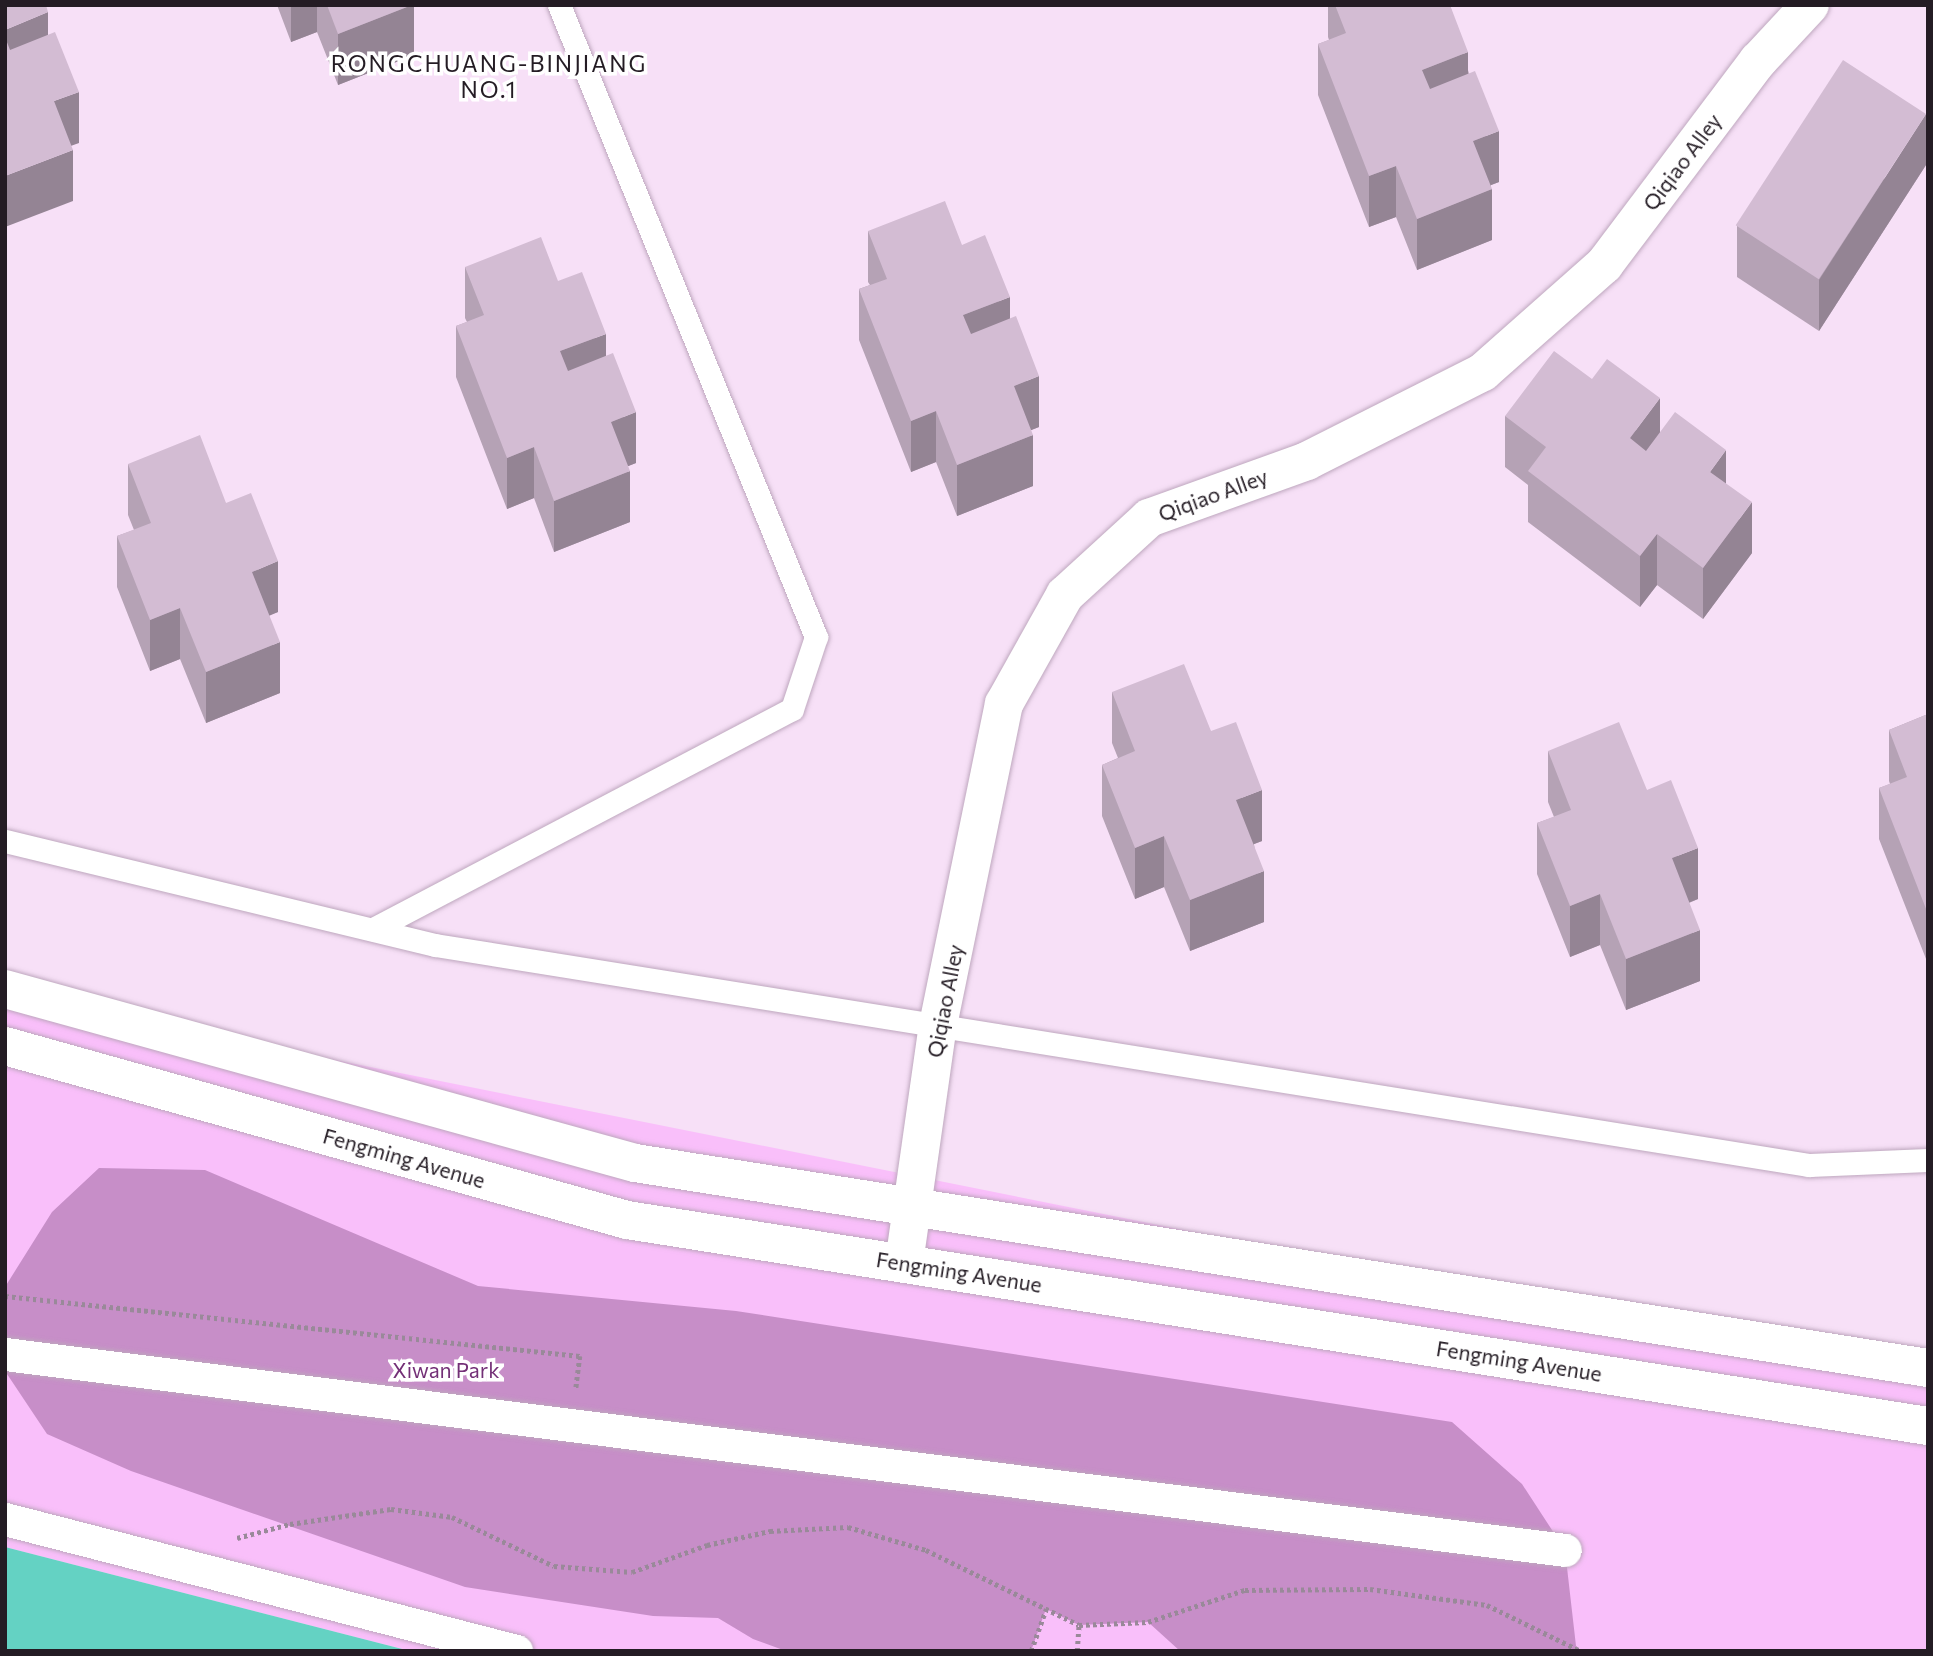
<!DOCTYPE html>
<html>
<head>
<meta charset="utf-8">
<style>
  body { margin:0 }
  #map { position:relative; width:1933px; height:1656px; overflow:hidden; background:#f7e0f7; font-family:Commissioner,sans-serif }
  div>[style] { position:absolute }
  .green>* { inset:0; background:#f9bffa }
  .forest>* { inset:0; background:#c78ec8 }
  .water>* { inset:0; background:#64d2c3 }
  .path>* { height:4.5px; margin-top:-2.25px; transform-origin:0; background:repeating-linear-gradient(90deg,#998999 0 3.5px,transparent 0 7px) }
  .roads { filter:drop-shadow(0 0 2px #bea7be) drop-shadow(0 0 2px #bea7be) }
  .service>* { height:23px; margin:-11.5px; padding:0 11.5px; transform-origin:11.5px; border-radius:11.5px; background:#fff }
  .pedestrian>* { height:33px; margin:-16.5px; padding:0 16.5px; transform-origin:16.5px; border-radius:16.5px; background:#fff }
  .minor>* { height:38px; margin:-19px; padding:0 19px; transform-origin:19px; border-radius:19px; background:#fff }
  .secondary>* { height:38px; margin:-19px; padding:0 19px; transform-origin:19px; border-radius:19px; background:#fff }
  .wall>* { inset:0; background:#b5a2b5 }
  .shaded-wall>* { inset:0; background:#948494 }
  .building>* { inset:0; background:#d3bcd3; transform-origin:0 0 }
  span { translate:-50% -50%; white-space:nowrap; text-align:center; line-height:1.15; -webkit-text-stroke:7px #fff; paint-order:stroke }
  .street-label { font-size:21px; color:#241c24 }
  .park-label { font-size:21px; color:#732f76 }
  .neighbourhood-label { font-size:23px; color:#241c24; letter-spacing:2px }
  .frame { position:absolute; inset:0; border:7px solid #241c24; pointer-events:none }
</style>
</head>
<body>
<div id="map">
  <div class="green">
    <i style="clip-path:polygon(5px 994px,1928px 1379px,1928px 1651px,410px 1651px,5px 1547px)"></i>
  </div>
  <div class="forest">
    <i style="clip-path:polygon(99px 1168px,205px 1170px,478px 1286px,736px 1311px,1452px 1422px,1522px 1484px,1565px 1550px,1576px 1646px,1581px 1651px,1180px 1651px,1148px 1622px,1079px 1625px,1046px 1609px,1031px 1651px,786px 1651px,753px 1639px,718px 1618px,653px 1616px,465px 1587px,131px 1471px,47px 1434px,5px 1371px,5px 1287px,52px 1212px)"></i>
  </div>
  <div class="water">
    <i style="clip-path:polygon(5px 1547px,410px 1651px,5px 1651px)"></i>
  </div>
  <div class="path">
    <i style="left:5px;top:1296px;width:578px;rotate:5.96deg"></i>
    <i style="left:580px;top:1356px;width:33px;rotate:97deg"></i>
    <i style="left:237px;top:1538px;width:55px;rotate:-14.8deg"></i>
    <i style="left:290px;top:1524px;width:102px;rotate:-8.4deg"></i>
    <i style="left:391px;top:1509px;width:62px;rotate:7.5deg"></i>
    <i style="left:452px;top:1517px;width:113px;rotate:25.7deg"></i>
    <i style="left:554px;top:1566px;width:78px;rotate:4.4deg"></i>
    <i style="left:632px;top:1572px;width:80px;rotate:-19.8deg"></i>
    <i style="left:707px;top:1545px;width:65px;rotate:-12.5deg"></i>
    <i style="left:770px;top:1531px;width:78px;rotate:-2.9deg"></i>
    <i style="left:848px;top:1527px;width:81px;rotate:16.4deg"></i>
    <i style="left:926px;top:1550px;width:170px;rotate:26.1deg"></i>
    <i style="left:1079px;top:1625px;width:69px;rotate:-2.5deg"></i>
    <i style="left:1148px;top:1622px;width:102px;rotate:-18.3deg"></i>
    <i style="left:1245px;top:1590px;width:125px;rotate:-0.5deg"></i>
    <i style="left:1370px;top:1589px;width:118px;rotate:7.8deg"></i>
    <i style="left:1487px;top:1605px;width:105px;rotate:26.1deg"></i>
    <i style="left:1031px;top:1651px;width:45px;rotate:-70.3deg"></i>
    <i style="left:1077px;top:1651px;width:26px;rotate:-86deg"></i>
  </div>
  <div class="roads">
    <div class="service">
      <i style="left:5px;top:841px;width:442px;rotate:13.6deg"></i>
      <i style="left:435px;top:945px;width:1392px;rotate:9.1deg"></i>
      <i style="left:1809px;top:1165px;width:119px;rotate:-2.4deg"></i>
      <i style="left:373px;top:929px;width:473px;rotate:-27.7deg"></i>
      <i style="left:792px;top:709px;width:76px;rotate:-71.6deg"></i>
      <i style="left:816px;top:637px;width:682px;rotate:-112.13deg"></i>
    </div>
    <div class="pedestrian">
      <i style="left:5px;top:1354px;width:1572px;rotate:7.16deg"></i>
      <i style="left:5px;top:1519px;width:528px;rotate:14.48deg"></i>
    </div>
    <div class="minor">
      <i style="left:904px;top:1263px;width:240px;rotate:-81.9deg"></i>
      <i style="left:938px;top:1025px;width:328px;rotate:-78.4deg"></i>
      <i style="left:1004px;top:704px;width:125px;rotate:-60.8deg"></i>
      <i style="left:1065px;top:595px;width:114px;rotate:-42.5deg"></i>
      <i style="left:1149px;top:518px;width:168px;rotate:-19.8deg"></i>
      <i style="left:1307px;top:461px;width:197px;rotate:-26.8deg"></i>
      <i style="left:1483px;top:372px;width:162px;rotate:-41.5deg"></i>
      <i style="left:1604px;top:265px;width:256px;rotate:-53deg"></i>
      <i style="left:1758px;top:61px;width:76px;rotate:-47.1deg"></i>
    </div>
    <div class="secondary">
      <i style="left:5px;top:989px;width:654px;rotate:15.44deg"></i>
      <i style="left:635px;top:1163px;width:1309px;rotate:9.01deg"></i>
      <i style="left:5px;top:1046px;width:646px;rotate:15.63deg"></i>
      <i style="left:627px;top:1220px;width:1317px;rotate:9deg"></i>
    </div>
  </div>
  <div class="wall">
    <i style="clip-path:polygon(277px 5px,414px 5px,414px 55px,338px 85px,317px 32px,291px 42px)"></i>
    <i style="clip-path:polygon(1328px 5px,1450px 5px,1499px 182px,1491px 185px,1492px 240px,1417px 270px,1396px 217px,1369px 227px,1318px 95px,1318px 44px,1329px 40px,1328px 37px)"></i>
    <i style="clip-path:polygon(1926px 165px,1819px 331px,1737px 277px,1737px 226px)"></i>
    <i style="clip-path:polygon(868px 231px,962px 245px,1010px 319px,1039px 427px,1031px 430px,1033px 486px,957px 516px,936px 462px,911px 472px,859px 340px,859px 289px,870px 285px,868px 282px)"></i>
    <i style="clip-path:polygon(465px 267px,558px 281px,606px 356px,636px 463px,628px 466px,630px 522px,554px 552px,534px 498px,507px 509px,456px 377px,456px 326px,467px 322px,465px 318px)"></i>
    <i style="clip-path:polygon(1505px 416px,1660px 433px,1726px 484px,1752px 553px,1703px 619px,1657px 585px,1640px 607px,1528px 522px,1528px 485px,1505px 467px)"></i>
    <i style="clip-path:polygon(128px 464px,226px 503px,278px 612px,269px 615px,280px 693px,206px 723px,180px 659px,150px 671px,117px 587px,117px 536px,134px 530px,128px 515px)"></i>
    <i style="clip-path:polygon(1112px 692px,1211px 731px,1262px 841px,1254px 844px,1264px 922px,1190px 951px,1164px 887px,1135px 899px,1102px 816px,1102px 765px,1118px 758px,1112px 743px)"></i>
    <i style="clip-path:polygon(1928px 714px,1928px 964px,1879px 839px,1879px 788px,1890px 784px,1889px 781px,1889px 730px)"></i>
    <i style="clip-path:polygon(1548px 751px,1647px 790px,1698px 899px,1689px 903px,1700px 981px,1626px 1010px,1600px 945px,1570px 957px,1537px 874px,1537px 823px,1554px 817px,1548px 802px)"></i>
  </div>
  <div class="shaded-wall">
    <i style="clip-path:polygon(291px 5px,317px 5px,317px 32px,291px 42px)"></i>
    <i style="clip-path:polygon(412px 5px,414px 5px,414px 55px,338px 85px,338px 34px)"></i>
    <i style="clip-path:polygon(48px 12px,48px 63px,5px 81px,5px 30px)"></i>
    <i style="clip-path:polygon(1468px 52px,1468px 103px,1422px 121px,1422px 70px)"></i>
    <i style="clip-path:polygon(79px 92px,79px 143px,54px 152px,54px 101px)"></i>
    <i style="clip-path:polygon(1926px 114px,1926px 165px,1819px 331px,1819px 280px)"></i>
    <i style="clip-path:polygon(1499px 131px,1499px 182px,1473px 192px,1473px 141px)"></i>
    <i style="clip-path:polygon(73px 150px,73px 201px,5px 227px,5px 176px)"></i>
    <i style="clip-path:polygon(1396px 166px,1396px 217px,1369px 227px,1369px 176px)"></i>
    <i style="clip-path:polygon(1492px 189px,1492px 240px,1417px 270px,1417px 219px)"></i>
    <i style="clip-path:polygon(1010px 297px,1010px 348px,963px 366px,963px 315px)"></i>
    <i style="clip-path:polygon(606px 334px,606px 385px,560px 402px,560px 351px)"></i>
    <i style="clip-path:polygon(1039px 376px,1039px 427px,1014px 437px,1014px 386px)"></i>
    <i style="clip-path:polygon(1660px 398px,1660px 449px,1630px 489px,1630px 438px)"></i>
    <i style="clip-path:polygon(936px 411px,936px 462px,911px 472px,911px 421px)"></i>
    <i style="clip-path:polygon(636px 412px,636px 463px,611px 473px,611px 422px)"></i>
    <i style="clip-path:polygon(1033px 435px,1033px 486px,957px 516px,957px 465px)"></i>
    <i style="clip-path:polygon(534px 447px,534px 498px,507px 509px,507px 458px)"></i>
    <i style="clip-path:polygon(1726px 450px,1726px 501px,1710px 472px)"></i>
    <i style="clip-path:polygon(630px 471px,630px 522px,554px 552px,554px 501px)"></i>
    <i style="clip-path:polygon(1752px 502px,1752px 553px,1703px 619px,1703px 568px)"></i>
    <i style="clip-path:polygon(1657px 534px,1657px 585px,1640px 607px,1640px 556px)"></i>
    <i style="clip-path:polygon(278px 561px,278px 612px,252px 623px,252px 572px)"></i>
    <i style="clip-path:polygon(180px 608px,180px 659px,150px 671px,150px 620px)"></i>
    <i style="clip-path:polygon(280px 642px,280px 693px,206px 723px,206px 672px)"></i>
    <i style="clip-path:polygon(1262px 790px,1262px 841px,1236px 851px,1236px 800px)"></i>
    <i style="clip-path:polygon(1164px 836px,1164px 887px,1135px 899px,1135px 848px)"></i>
    <i style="clip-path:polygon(1698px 848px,1698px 899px,1672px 909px,1672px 858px)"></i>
    <i style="clip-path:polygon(1264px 871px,1264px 922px,1190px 951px,1190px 900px)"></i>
    <i style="clip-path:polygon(1600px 894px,1600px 945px,1570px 957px,1570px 906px)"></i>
    <i style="clip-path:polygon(1700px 930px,1700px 981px,1626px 1010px,1626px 959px)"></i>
  </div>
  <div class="building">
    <i style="clip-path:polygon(5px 5px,46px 5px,48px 12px,5px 30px)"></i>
    <i style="clip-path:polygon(327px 5px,412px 5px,338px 34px)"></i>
    <i style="clip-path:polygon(1335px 5px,1450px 5px,1468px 52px,1422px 70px,1430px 89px,1475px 71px,1499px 131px,1473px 141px,1492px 189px,1417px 219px,1396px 166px,1369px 176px,1318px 44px,1346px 33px)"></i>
    <i style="clip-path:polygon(55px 32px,79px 92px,54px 101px,73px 150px,5px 176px,5px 37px,10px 50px)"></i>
    <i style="left:1843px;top:60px;width:99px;height:197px;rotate:33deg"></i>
    <i style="clip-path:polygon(945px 201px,962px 245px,985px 235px,1010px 297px,963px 315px,971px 334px,1016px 316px,1039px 376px,1014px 386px,1033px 435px,957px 465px,936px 411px,911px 421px,859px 289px,887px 279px,868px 231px)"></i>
    <i style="clip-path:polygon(541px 237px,558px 281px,582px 272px,606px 334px,560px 351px,568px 371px,613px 353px,636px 412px,611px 422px,630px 471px,554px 501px,534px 447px,507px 458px,456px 326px,484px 315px,465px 267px)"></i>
    <i style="clip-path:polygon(1554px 351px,1592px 379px,1607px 359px,1660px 398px,1630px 438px,1646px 451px,1675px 412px,1726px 450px,1710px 472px,1752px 502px,1703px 568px,1657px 534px,1640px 556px,1528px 471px,1546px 447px,1505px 416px)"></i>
    <i style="clip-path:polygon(200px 435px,226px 503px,251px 493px,278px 561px,252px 572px,280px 642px,206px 672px,180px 608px,150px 620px,117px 536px,151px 523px,128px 464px)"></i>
    <i style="clip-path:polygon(1184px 664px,1211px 731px,1236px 722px,1262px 790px,1236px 800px,1264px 871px,1190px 900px,1164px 836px,1135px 848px,1102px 765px,1135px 751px,1112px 692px)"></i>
    <i style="clip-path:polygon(1928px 714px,1928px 914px,1879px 788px,1907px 777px,1889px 730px)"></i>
    <i style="clip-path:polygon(1619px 722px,1647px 790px,1671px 780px,1698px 848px,1672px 858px,1700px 930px,1626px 959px,1600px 894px,1570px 906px,1537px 823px,1571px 810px,1548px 751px)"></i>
  </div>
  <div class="street-label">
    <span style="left:1682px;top:162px;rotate:-53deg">Qiqiao Alley</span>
    <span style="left:1213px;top:495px;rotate:-20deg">Qiqiao Alley</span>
    <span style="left:945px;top:1001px;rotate:-79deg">Qiqiao Alley</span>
    <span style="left:404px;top:1158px;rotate:16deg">Fengming Avenue</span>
    <span style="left:959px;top:1272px;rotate:9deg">Fengming Avenue</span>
    <span style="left:1519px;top:1361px;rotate:9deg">Fengming Avenue</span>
  </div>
  <div class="park-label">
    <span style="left:446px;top:1370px">Xiwan Park</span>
  </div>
  <div class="neighbourhood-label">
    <span style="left:489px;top:76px">RONGCHUANG-BINJIANG<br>NO.1</span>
  </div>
  <div class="frame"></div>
</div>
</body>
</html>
